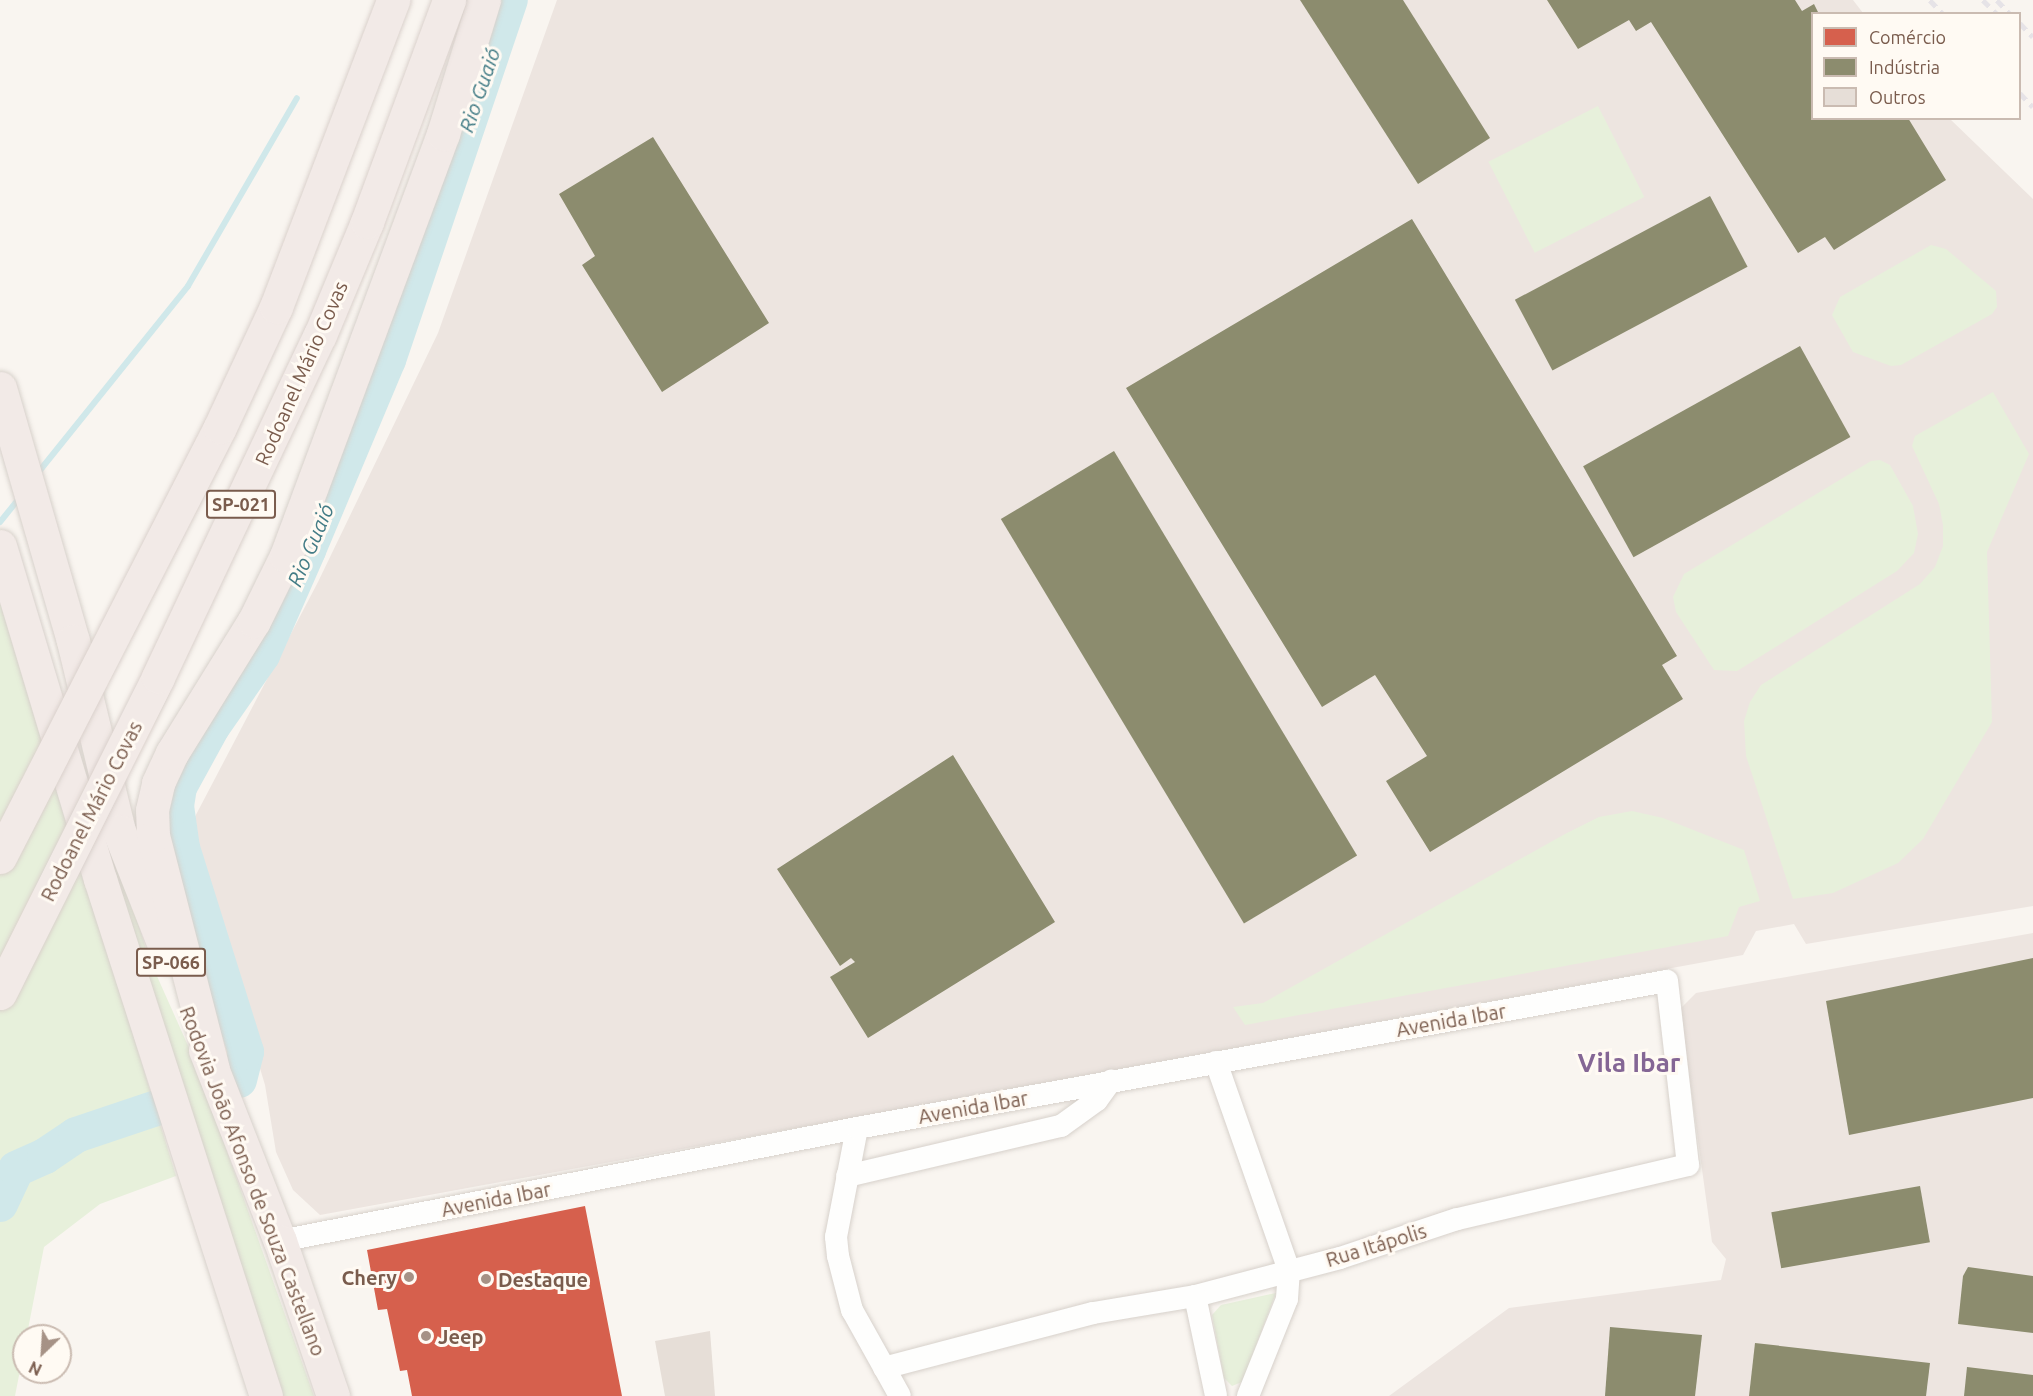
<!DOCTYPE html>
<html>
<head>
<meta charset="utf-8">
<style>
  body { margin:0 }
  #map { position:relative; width:2033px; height:1396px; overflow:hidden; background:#f9f5f0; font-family:Ubuntu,sans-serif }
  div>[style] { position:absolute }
  .industrial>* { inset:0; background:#ede5e0 }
  .green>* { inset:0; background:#e7f0db; transform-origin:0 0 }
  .shops>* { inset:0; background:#d6604d }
  .industry>* { inset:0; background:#8c8c6e; transform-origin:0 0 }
  .stream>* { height:6px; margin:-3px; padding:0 3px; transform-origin:3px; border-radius:3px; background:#d0e8ea }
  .river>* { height:36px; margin:-18px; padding:0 18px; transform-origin:18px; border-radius:18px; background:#d0e8ea }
  .building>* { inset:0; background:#e6ded7 }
  .roads { filter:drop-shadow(0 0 2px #d7d1cb) drop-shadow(0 0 2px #d7d1cb) }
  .minor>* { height:22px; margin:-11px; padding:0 11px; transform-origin:11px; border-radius:11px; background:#fefefd }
  .highway>* { height:33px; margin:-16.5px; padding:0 16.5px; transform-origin:16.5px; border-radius:16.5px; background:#f2eae7 }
  .rail>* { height:4.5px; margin-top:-2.25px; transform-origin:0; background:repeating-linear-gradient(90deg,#e6e3e7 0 9px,transparent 0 15px) }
  .bridges { filter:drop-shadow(0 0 2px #dad1cc) drop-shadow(0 0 2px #dad1cc) }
  .highway-bridge>* { height:33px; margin:-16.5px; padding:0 16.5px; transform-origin:16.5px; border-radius:16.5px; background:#f2eae7 }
  .dots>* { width:16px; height:16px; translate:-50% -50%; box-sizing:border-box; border:3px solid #fffaf3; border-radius:50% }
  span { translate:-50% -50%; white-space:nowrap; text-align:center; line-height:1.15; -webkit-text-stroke:6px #fffaf3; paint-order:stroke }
  .shield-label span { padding:2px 4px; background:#fffaf3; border:2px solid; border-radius:4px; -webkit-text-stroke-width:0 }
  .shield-label { font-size:18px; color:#7a5c4d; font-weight:700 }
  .street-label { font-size:20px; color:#7a5c4d }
  .poi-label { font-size:20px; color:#7a5c4d; font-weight:700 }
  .right { translate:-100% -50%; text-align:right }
  .left { translate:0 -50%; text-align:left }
  .water-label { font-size:21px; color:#437c86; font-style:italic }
  .district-label { font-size:26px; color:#846695; font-weight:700 }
  .legend { position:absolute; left:1811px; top:12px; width:210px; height:108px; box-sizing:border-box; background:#fffaf3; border:2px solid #cabbb1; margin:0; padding:8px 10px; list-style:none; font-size:18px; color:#7a5c4d }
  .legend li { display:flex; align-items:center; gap:12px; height:30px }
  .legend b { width:30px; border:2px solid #cabbb1 }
  .north { position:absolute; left:12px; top:1324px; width:60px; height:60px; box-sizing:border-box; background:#fffaf3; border:2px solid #cabbb1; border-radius:50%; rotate:205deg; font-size:16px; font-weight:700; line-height:24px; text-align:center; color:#7a5c4d }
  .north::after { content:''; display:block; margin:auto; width:21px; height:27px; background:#a69286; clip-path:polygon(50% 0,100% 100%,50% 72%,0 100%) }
</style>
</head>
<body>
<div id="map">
  <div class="industrial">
    <i style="clip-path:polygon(557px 0,1853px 0,1863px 13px,1812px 14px,1812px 118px,1950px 119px,2033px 199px,2033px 906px,1806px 944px,1794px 924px,1756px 931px,1743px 955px,320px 1215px,293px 1190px,276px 1152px,265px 1085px,188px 830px,318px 582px,438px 333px)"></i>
    <i style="clip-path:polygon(2033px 933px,2033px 1396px,1389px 1396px,1509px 1308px,1721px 1280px,1726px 1259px,1712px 1242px,1680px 1009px,1696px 993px)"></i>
  </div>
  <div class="green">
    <i style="left:1598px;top:106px;width:102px;height:123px;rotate:63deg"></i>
    <i style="clip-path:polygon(1931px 245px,1946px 249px,1996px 291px,1997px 307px,1992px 314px,1901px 365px,1891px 366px,1853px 352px,1832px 315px,1840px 297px)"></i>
    <i style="clip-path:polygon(1993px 392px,2029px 454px,1987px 552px,1992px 722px,1923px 839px,1898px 863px,1833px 893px,1793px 899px,1746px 756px,1744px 721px,1750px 702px,1761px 685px,1920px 584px,1935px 567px,1943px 546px,1943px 525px,1939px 504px,1912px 446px,1915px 436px)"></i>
    <i style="clip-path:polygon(1880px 460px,1890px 465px,1913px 506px,1918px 534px,1914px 553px,1897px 571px,1737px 671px,1714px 670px,1676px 612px,1673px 597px,1684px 574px,1871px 461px)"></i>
    <i style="clip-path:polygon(0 597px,176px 1176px,100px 1204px,44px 1247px,15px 1396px,0 1396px)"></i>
    <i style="clip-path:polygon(1632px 811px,1663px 818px,1744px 850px,1760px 901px,1739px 907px,1728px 936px,1245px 1025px,1233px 1007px,1263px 1003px,1565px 834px,1599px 817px)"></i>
    <i style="clip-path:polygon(109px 826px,148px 956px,194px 1059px,314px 1396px,275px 1396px,103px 846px)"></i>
    <i style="clip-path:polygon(1276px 1293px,1242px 1382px,1232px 1386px,1224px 1378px,1212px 1315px,1221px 1305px)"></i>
  </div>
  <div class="shops">
    <i style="clip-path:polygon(585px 1206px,622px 1396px,412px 1396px,407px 1370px,400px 1371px,387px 1309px,378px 1310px,367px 1250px)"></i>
  </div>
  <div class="industry">
    <i style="clip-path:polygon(1300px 0,1403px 0,1490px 138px,1418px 184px)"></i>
    <i style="clip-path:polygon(1547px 0,1795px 0,1802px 11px,1814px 4px,1819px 14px,1812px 14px,1812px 118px,1908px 118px,1946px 180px,1834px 250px,1825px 237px,1798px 253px,1651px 22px,1636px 31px,1629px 20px,1578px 49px)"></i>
    <i style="clip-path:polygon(653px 137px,769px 323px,662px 392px,582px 265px,595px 256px,559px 194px)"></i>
    <i style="left:1710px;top:196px;width:80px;height:221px;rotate:62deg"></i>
    <i style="clip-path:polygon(1412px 219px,1677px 656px,1662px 665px,1683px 699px,1430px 852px,1386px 781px,1427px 756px,1375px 675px,1322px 707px,1126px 388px)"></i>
    <i style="left:1800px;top:346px;width:104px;height:248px;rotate:61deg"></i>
    <i style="left:1114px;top:451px;width:472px;height:132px;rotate:59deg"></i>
    <i style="clip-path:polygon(953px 755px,1055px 922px,868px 1038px,830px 977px,855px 962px,851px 958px,840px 966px,777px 869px)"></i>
    <i style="clip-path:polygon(2033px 958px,2033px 1098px,1849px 1135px,1826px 1001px)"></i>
    <i style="left:1920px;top:1186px;width:57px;height:151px;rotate:80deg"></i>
    <i style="clip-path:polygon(1968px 1267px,2033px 1276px,2033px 1333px,1958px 1324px,1963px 1276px)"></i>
    <i style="clip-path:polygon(1610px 1327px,1702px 1335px,1695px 1396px,1605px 1396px)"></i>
    <i style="clip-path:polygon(1755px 1343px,1930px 1363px,1926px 1396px,1749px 1396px)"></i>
    <i style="clip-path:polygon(1967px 1367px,2033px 1375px,2033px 1396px,1964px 1396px)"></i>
  </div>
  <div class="stream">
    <i style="left:37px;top:474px;width:241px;rotate:-51.2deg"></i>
    <i style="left:188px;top:286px;width:217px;rotate:-59.9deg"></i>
    <i style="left:0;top:522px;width:32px;rotate:-51deg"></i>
  </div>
  <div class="river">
    <i style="left:239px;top:1080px;width:29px;rotate:-76deg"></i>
    <i style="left:246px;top:1052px;width:214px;rotate:-107.4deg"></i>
    <i style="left:182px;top:848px;width:42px;rotate:-98.1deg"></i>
    <i style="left:176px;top:806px;width:19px;rotate:-81deg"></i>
    <i style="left:179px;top:787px;width:68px;rotate:-61.2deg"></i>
    <i style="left:212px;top:727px;width:88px;rotate:-55.2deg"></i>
    <i style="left:262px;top:655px;width:115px;rotate:-66.3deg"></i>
    <i style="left:308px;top:550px;width:206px;rotate:-67.2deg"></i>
    <i style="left:388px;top:360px;width:380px;rotate:-71.3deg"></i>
    <i style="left:0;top:1204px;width:38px;rotate:-65deg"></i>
    <i style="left:16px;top:1169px;width:32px;rotate:-24deg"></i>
    <i style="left:45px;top:1156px;width:37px;rotate:-34deg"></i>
    <i style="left:76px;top:1135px;width:84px;rotate:-18.6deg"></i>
  </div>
  <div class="building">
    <i style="clip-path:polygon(710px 1331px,715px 1396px,665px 1396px,655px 1341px)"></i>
  </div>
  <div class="roads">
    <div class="minor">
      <i style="left:1216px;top:1062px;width:220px;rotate:70.7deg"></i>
      <i style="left:1289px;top:1270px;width:29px;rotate:94deg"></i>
      <i style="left:1287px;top:1299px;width:105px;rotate:111.9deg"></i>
      <i style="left:857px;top:1128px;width:111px;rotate:100.9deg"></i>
      <i style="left:836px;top:1237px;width:19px;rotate:84deg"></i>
      <i style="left:838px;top:1256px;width:56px;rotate:75.5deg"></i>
      <i style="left:852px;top:1310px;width:98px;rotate:60.8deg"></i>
      <i style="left:847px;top:1176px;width:220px;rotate:-13.2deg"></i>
      <i style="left:1061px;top:1126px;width:44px;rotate:-35.8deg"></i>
      <i style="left:1097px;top:1100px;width:24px;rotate:-54deg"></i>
      <i style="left:280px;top:1241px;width:588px;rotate:-11.08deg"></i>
      <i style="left:857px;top:1128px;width:823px;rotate:-10.29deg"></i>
      <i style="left:1667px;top:981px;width:185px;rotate:83.5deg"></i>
      <i style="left:1688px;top:1165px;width:237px;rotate:166.8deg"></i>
      <i style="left:1457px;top:1219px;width:123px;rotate:161.6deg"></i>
      <i style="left:1340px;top:1258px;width:150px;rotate:165.3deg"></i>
      <i style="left:1195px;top:1296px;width:103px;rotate:170.5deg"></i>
      <i style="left:1093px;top:1313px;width:216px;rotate:165.3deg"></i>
      <i style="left:1195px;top:1296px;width:102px;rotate:78.1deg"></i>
    </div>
    <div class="highway">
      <i style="left:0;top:388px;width:263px;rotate:73.9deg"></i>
      <i style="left:73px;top:641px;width:195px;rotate:76.4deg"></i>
      <i style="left:119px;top:831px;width:136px;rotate:68.5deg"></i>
      <i style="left:0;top:546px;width:348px;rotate:73.3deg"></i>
      <i style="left:100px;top:879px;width:543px;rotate:72.2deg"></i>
      <i style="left:205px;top:1050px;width:205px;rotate:68.6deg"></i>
      <i style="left:280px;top:1241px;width:164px;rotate:71.1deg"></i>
      <i style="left:213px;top:1069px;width:241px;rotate:-104.4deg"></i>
      <i style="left:153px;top:836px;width:26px;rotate:-92deg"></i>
      <i style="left:152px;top:810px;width:28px;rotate:-77deg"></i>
      <i style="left:158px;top:783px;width:33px;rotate:-65deg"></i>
      <i style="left:172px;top:753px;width:155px;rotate:-58.2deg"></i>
      <i style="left:254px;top:621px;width:72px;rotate:-63.8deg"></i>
      <i style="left:286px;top:556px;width:450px;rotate:-69.6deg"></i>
      <i style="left:443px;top:134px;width:140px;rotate:-73deg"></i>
    </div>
  </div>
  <div class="rail">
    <i style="left:1930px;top:0;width:19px;rotate:47deg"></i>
    <i style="left:1983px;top:0;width:20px;rotate:45deg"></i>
    <i style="left:1997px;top:0;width:19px;rotate:47deg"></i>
    <i style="left:2020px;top:23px;width:19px;rotate:47deg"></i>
    <i style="left:2020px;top:93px;width:19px;rotate:47deg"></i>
  </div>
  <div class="bridges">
    <div class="highway-bridge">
      <i style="left:0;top:857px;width:483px;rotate:-62.9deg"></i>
      <i style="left:220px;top:427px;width:132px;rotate:-65deg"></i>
      <i style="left:276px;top:307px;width:329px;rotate:-69.1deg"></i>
      <i style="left:0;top:993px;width:353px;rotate:-63.4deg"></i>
      <i style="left:158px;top:677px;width:378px;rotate:-64.7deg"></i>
      <i style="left:320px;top:335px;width:122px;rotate:-67.4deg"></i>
      <i style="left:367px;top:222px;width:237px;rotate:-69.7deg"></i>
    </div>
  </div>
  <div class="dots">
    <i style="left:409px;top:1277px;background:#a69286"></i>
    <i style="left:486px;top:1279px;background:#a69286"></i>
    <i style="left:426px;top:1336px;background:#a69286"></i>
  </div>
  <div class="shield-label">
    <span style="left:241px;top:504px">SP-021</span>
    <span style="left:171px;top:962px">SP-066</span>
  </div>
  <div class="street-label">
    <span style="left:301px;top:373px;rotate:-66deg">Rodoanel Mário Covas</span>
    <span style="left:91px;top:811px;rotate:-63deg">Rodoanel Mário Covas</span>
    <span style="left:1451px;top:1020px;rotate:-10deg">Avenida Ibar</span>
    <span style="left:973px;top:1107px;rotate:-10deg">Avenida Ibar</span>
    <span style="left:253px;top:1181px;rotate:69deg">Rodovia João Afonso de Souza Castellano</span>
    <span style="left:496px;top:1199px;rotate:-11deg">Avenida Ibar</span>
    <span style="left:1376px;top:1245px;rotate:-17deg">Rua Itápolis</span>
  </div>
  <div class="poi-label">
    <span class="right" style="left:397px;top:1277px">Chery</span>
    <span class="left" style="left:498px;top:1279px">Destaque</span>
    <span class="left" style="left:438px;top:1336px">Jeep</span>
  </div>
  <div class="water-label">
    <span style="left:479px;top:90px;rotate:-71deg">Rio Guaió</span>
    <span style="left:310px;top:545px;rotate:-67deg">Rio Guaió</span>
  </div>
  <div class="district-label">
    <span style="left:1629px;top:1063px">Vila Ibar</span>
  </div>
  <ul class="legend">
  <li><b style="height:16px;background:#d6604d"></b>Comércio</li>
  <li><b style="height:16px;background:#8c8c6e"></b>Indústria</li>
  <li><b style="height:16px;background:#e6ded7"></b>Outros</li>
  </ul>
  <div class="north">N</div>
</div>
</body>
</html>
